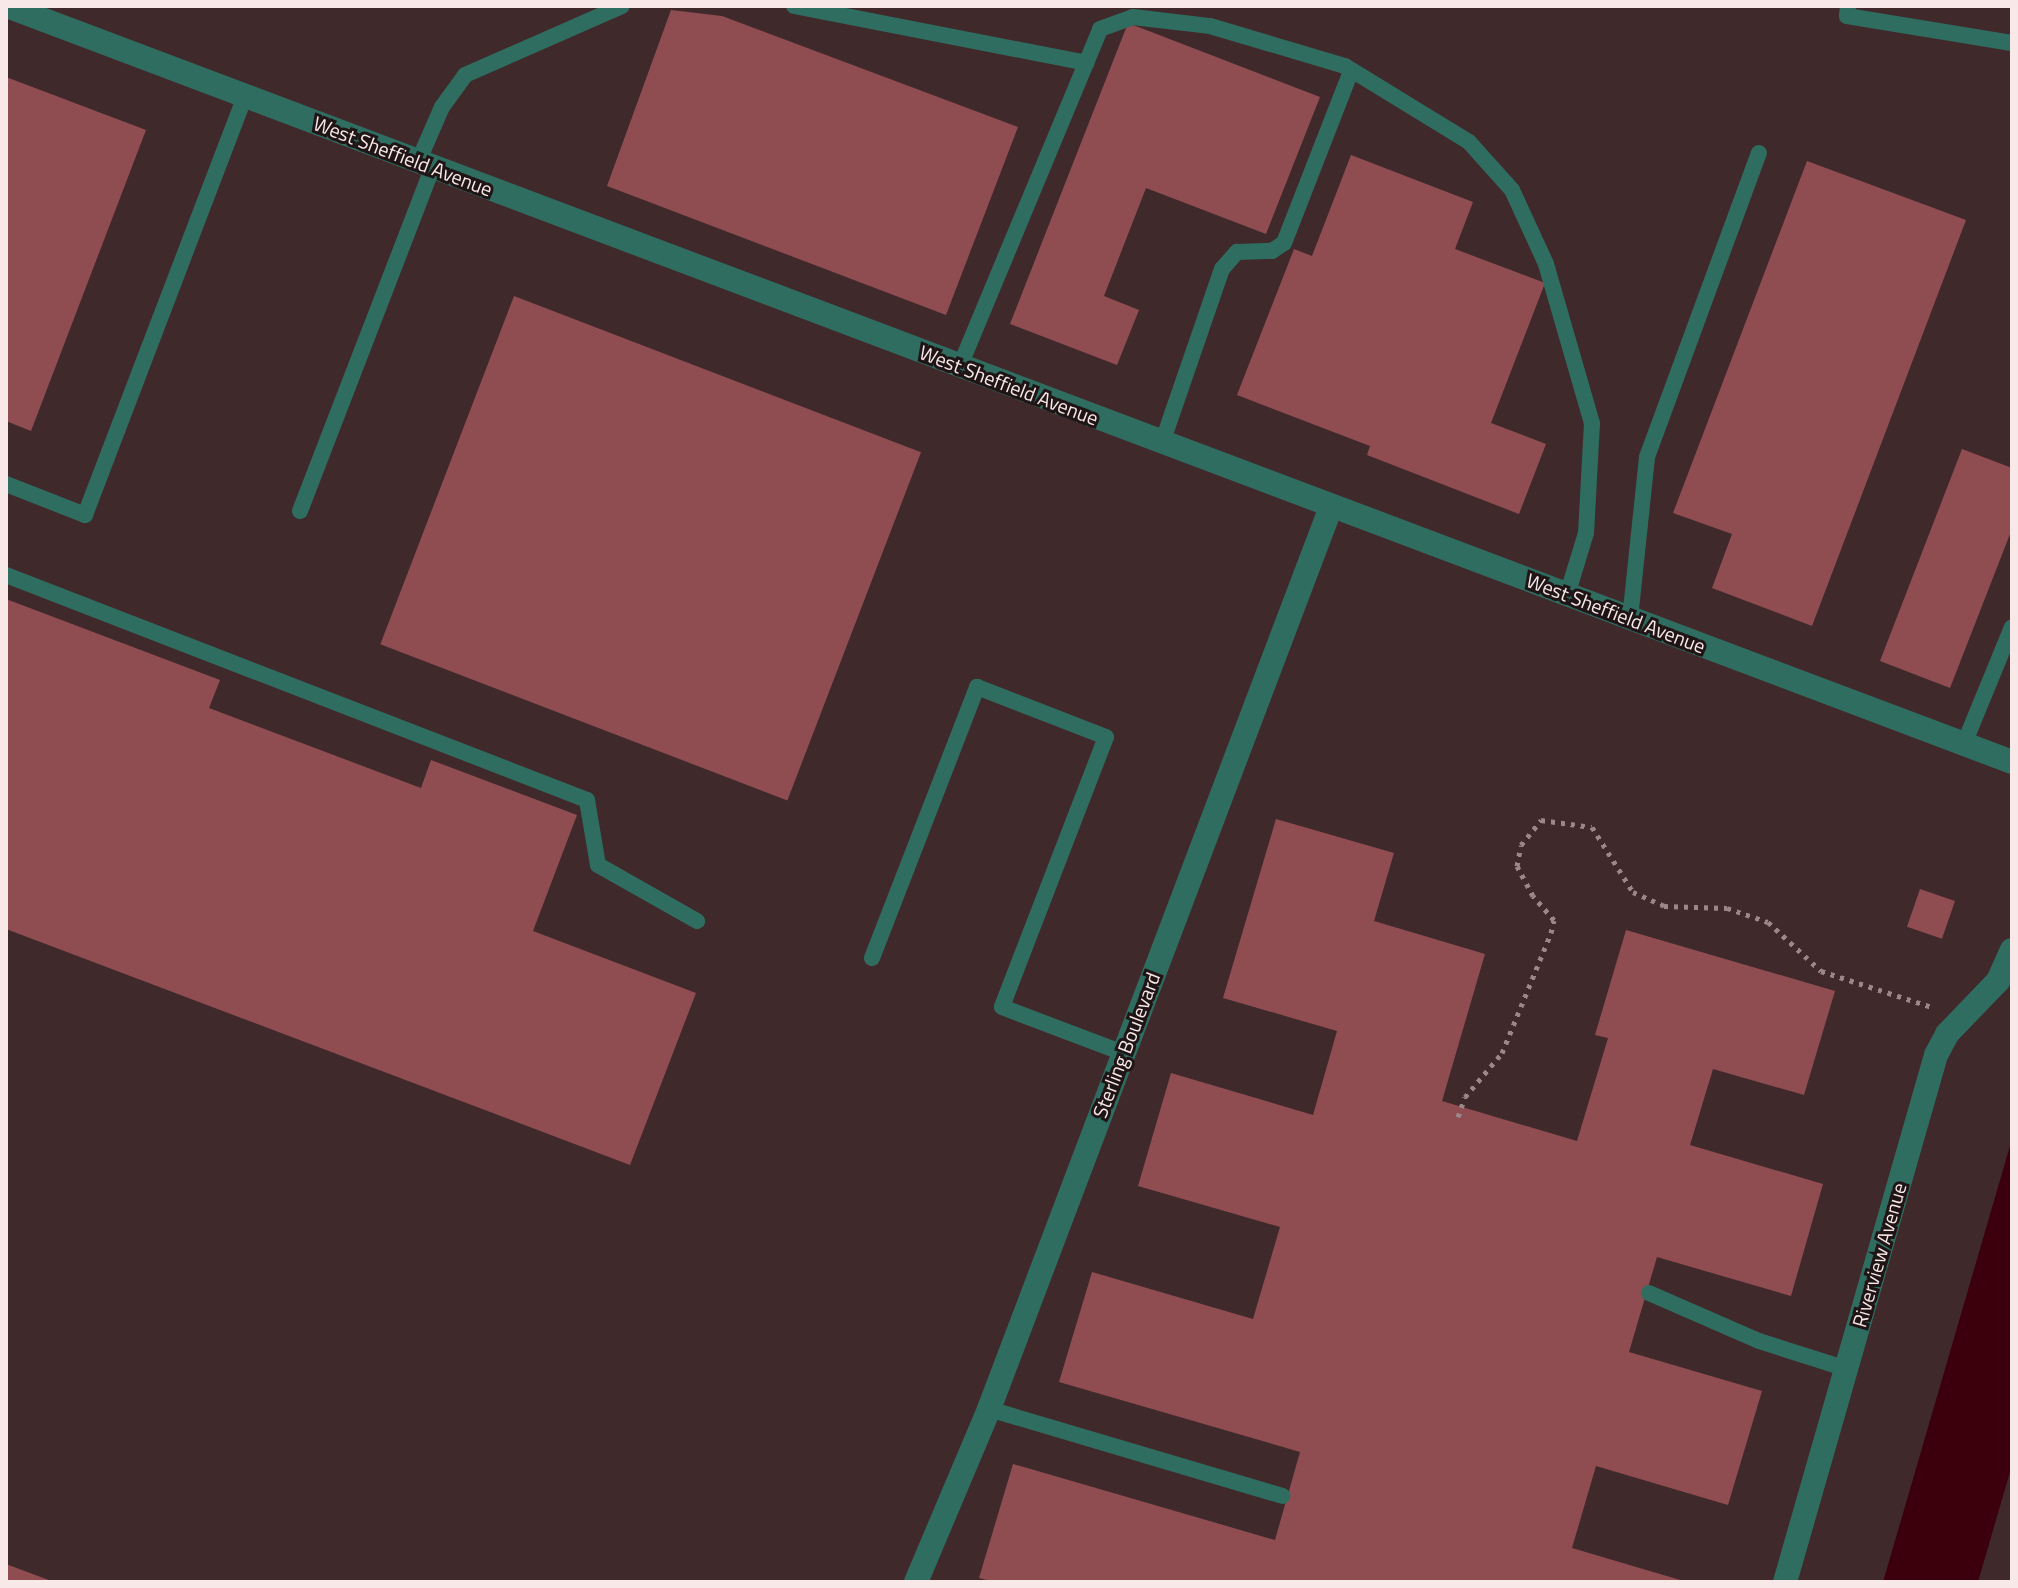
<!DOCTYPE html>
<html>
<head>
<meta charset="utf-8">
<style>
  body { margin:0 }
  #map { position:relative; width:2018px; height:1588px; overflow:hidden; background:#40292b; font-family:"Titillium Web",sans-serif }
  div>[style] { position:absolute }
  .water>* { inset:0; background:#3b000c }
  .building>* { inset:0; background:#8f4d52; transform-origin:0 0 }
  .path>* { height:5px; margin-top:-2.5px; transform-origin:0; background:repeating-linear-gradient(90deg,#9b8788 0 4px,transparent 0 10px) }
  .lane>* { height:16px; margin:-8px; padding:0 8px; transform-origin:8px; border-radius:8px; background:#2f6d61 }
  .street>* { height:24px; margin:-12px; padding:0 12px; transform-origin:12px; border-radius:12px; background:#2f6d61 }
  span { translate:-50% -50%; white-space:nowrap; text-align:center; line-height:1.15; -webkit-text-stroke:6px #201516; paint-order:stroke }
  .street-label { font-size:20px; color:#f8e8e8 }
  .frame { position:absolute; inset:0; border:8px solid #f8e8e8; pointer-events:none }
</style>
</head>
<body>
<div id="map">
  <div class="water">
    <i style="clip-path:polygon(2012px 1139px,2012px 1465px,1978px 1582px,1883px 1582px)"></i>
  </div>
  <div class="building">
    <i style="clip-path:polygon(671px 10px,722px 16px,1018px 127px,946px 315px,607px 186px)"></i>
    <i style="clip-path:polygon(1128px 23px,1320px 97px,1266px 234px,1146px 188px,1104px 296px,1139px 310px,1117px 365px,1010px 324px)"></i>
    <i style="clip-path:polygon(6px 77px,146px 130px,31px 431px,6px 421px)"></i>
    <i style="clip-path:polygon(1351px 155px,1473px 202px,1455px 249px,1545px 283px,1491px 423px,1546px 444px,1519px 514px,1367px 455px,1370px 446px,1237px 395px,1294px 249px,1312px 256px)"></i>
    <i style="clip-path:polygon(1807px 161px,1966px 220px,1812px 626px,1712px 588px,1732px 534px,1673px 513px)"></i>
    <i style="left:514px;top:296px;width:436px;height:373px;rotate:21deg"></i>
    <i style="clip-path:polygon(1962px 449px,2012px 468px,2012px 529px,1950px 688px,1880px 661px)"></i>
    <i style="clip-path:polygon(6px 599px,220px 680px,209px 708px,421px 788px,431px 760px,577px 815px,533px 931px,696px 993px,630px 1165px,6px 929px)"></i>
    <i style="clip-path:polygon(1276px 819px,1394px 853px,1374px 921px,1485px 954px,1442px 1101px,1577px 1141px,1608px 1038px,1595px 1035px,1626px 930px,1835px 991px,1804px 1095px,1713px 1069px,1690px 1145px,1823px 1184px,1791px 1296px,1657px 1257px,1629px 1352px,1762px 1391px,1728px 1505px,1596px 1466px,1572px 1548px,1687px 1582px,994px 1582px,979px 1578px,1013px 1464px,1275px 1540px,1300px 1452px,1059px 1382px,1092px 1272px,1253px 1319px,1280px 1227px,1138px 1186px,1171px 1073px,1313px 1115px,1337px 1031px,1223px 998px)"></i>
    <i style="left:1920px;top:889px;width:37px;height:40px;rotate:19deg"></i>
    <i style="clip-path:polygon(6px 1564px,54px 1582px,6px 1582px)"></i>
  </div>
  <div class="path">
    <i style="left:1458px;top:1117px;width:21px;rotate:-71deg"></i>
    <i style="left:1465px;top:1097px;width:57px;rotate:-49.9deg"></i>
    <i style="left:1502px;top:1053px;width:130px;rotate:-67.8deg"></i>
    <i style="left:1551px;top:933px;width:13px;rotate:-77deg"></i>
    <i style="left:1554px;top:920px;width:32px;rotate:-131deg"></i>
    <i style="left:1533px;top:896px;width:34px;rotate:-118deg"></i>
    <i style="left:1517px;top:866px;width:21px;rotate:-79deg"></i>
    <i style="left:1521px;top:845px;width:32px;rotate:-51deg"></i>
    <i style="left:1541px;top:820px;width:51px;rotate:7.8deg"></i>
    <i style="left:1592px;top:827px;width:77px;rotate:57.8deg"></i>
    <i style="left:1633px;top:892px;width:34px;rotate:24deg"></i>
    <i style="left:1664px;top:906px;width:63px;rotate:1.8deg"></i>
    <i style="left:1727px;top:908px;width:43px;rotate:18.9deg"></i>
    <i style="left:1768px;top:922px;width:72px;rotate:42.8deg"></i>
    <i style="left:1821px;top:971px;width:117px;rotate:18deg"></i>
  </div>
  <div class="lane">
    <i style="left:794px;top:6px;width:298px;rotate:11deg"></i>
    <i style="left:1848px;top:6px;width:10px;rotate:96deg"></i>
    <i style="left:1847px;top:16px;width:167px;rotate:9.3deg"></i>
    <i style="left:418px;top:162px;width:60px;rotate:-66.4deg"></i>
    <i style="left:442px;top:107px;width:39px;rotate:-54deg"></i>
    <i style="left:465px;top:75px;width:171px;rotate:-23.7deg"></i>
    <i style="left:960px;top:366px;width:365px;rotate:-67.4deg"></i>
    <i style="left:1100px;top:29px;width:35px;rotate:-20deg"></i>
    <i style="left:1133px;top:17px;width:78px;rotate:6.7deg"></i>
    <i style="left:1210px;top:26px;width:141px;rotate:16.5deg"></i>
    <i style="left:1345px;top:66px;width:145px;rotate:31.5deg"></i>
    <i style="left:1469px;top:142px;width:64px;rotate:48.1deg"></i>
    <i style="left:1512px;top:190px;width:81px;rotate:65.3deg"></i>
    <i style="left:1546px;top:264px;width:166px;rotate:73.9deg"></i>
    <i style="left:1592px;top:423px;width:110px;rotate:93.1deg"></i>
    <i style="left:1586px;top:533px;width:65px;rotate:107deg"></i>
    <i style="left:1162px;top:443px;width:184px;rotate:-71deg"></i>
    <i style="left:1222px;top:269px;width:23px;rotate:-49deg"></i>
    <i style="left:1237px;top:252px;width:35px;rotate:-2deg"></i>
    <i style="left:1272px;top:251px;width:14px;rotate:-34deg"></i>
    <i style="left:1284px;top:243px;width:185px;rotate:-68.7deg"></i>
    <i style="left:6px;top:484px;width:85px;rotate:21.4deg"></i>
    <i style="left:85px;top:515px;width:449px;rotate:-69.1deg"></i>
    <i style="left:300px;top:511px;width:369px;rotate:-68.9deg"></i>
    <i style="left:6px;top:575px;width:623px;rotate:21.17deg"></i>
    <i style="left:587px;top:800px;width:66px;rotate:80.4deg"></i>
    <i style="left:598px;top:865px;width:114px;rotate:29.5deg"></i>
    <i style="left:1630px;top:619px;width:163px;rotate:-84deg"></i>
    <i style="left:1647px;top:457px;width:324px;rotate:-69.8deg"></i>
    <i style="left:1964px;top:744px;width:126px;rotate:-67.7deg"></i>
    <i style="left:872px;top:958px;width:291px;rotate:-68.8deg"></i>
    <i style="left:977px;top:687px;width:138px;rotate:21.2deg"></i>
    <i style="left:1106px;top:737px;width:289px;rotate:111.1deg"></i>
    <i style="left:1002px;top:1007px;width:129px;rotate:20.8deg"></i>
    <i style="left:1649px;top:1293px;width:120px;rotate:23.6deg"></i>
    <i style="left:1759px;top:1341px;width:92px;rotate:17.7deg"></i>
    <i style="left:989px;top:1409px;width:306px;rotate:16.5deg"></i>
  </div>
  <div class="street">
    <i style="left:7px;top:6px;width:2143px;rotate:20.66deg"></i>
    <i style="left:916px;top:1582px;width:188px;rotate:-67.1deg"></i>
    <i style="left:989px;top:1409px;width:965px;rotate:-69.24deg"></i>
    <i style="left:1785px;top:1582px;width:548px;rotate:-74.01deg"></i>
    <i style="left:1936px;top:1055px;width:24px;rotate:-62deg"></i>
    <i style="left:1947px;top:1034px;width:74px;rotate:-46.1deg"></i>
    <i style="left:1998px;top:981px;width:34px;rotate:-66deg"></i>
  </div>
  <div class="street-label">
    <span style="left:403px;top:156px;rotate:21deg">West Sheffield Avenue</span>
    <span style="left:1009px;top:385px;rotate:21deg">West Sheffield Avenue</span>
    <span style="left:1616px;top:613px;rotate:21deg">West Sheffield Avenue</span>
    <span style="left:1126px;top:1045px;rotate:-69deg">Sterling Boulevard</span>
    <span style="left:1879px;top:1255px;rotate:-74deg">Riverview Avenue</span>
  </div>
  <div class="frame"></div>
</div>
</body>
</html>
